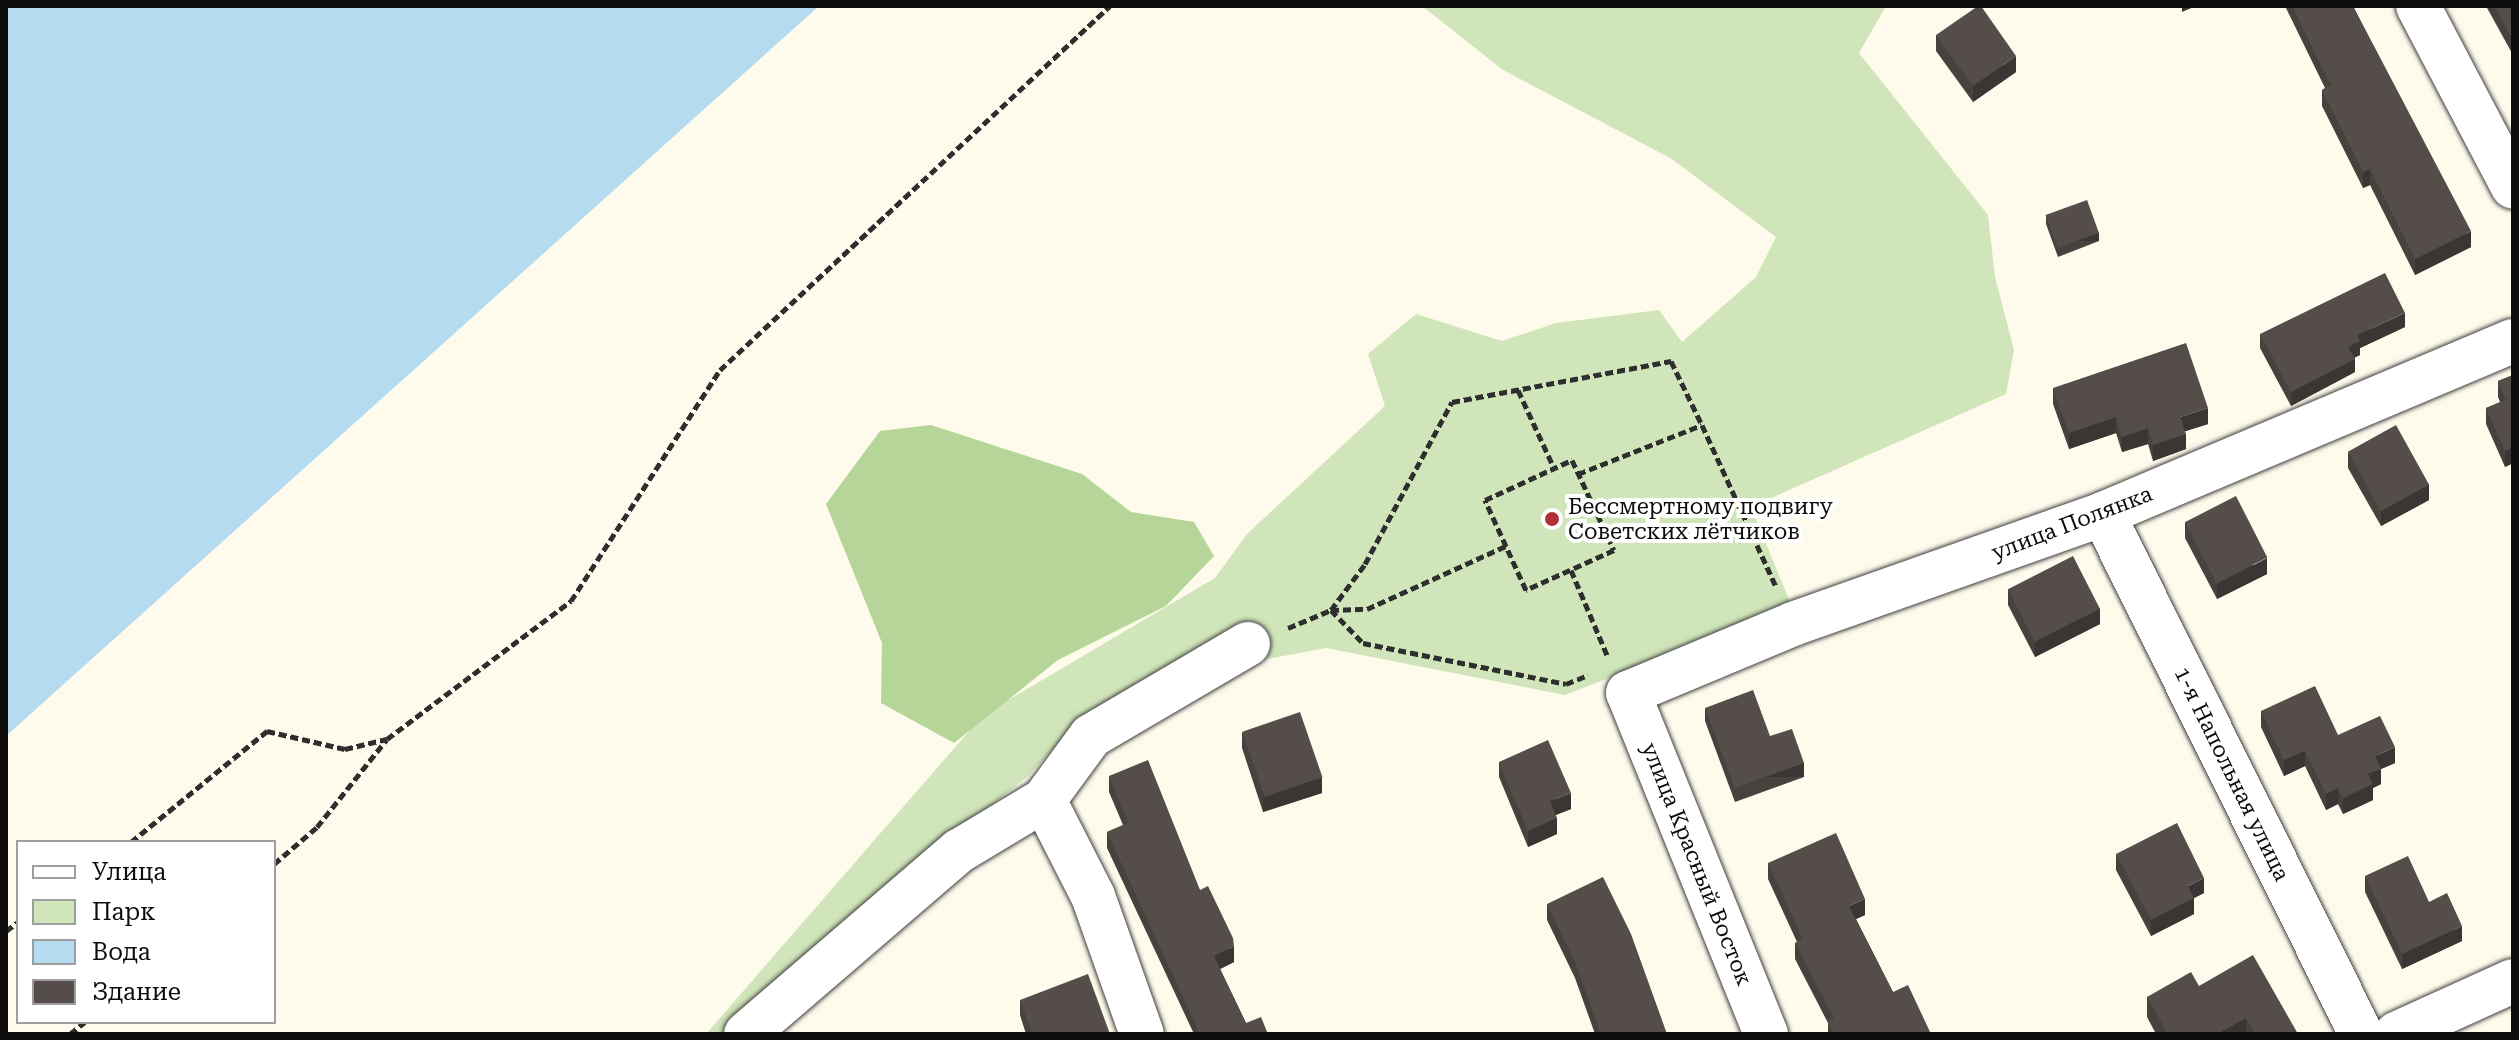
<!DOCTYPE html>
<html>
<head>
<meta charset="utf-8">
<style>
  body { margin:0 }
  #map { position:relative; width:2519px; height:1040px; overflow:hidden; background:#fefaec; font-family:"Roboto Serif",serif }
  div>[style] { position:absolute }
  .green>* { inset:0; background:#d0e5b9 }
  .forest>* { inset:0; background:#b5d599 }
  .water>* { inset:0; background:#b5dbf1 }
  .path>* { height:5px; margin-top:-2.5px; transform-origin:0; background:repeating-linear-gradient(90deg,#2e2e2e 0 8px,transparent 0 12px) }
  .roads { filter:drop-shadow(0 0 2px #3f3f3f) drop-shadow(0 0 2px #3f3f3f) }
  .minor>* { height:44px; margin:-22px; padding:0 22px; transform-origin:22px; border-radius:22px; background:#fff }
  .wall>* { inset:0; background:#48423f }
  .shaded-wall>* { inset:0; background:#3b3633; transform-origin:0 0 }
  .building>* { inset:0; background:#544d49; transform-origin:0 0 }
  .dots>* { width:22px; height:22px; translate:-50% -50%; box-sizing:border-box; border:4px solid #fff; border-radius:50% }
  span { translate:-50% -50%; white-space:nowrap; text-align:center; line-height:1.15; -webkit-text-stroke:8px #fff; paint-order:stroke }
  .poi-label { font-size:22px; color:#0c0c0c }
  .left { translate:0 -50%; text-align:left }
  .street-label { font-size:22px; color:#0c0c0c }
  .frame { position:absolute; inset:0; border:8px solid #0c0c0c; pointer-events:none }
  .legend { position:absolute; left:16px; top:840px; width:260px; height:184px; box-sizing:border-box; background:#fff; border:2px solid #9e9e9e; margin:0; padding:10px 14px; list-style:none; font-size:24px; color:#0c0c0c }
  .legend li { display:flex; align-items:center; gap:16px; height:40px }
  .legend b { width:40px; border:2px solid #9e9e9e }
</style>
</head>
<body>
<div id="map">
  <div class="green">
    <i style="clip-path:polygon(1422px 6px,1886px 6px,1859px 53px,1988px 215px,1995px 277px,2014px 350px,2006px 394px,1751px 507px,1792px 607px,1565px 695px,1326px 648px,1256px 661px,1239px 623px,1082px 717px,1028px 776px,950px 838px,733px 1034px,706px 1034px,983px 715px,1215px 578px,1247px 534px,1385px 406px,1368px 354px,1416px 314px,1502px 341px,1556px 323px,1659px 310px,1682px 342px,1756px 277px,1776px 237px,1672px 159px,1503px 70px)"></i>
  </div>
  <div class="forest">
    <i style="clip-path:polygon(931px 425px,1082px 474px,1131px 512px,1194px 522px,1214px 556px,1166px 606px,1058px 660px,954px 743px,881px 703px,882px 643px,826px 504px,880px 431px)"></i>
  </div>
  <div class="water">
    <i style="clip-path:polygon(6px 6px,819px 6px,6px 736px)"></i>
  </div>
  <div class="path">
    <i style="left:1518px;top:390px;width:86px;rotate:65.2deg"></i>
    <i style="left:1572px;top:460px;width:99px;rotate:65deg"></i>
    <i style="left:1614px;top:550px;width:97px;rotate:155.6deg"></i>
    <i style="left:1526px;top:590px;width:99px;rotate:-114.5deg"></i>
    <i style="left:1485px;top:500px;width:96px;rotate:-24.7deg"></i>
    <i style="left:1578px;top:474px;width:133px;rotate:-21.6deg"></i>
    <i style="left:1702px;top:425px;width:178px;rotate:65.4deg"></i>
    <i style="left:1571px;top:570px;width:95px;rotate:67deg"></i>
    <i style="left:1331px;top:610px;width:57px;rotate:-53.5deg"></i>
    <i style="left:1365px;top:564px;width:184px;rotate:-61.8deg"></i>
    <i style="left:1452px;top:402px;width:223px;rotate:-10.6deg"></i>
    <i style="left:1671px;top:361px;width:71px;rotate:64.2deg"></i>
    <i style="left:1331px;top:610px;width:46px;rotate:45.9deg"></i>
    <i style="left:1363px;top:643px;width:207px;rotate:11.4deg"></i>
    <i style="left:1566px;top:684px;width:24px;rotate:-22deg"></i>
    <i style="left:1288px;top:628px;width:47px;rotate:-22.7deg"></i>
    <i style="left:1331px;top:610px;width:36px;rotate:-2deg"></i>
    <i style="left:1367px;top:609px;width:153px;rotate:-24.4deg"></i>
    <i style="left:131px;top:842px;width:176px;rotate:-39.2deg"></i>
    <i style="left:267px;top:731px;width:80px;rotate:13deg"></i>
    <i style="left:345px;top:749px;width:43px;rotate:-13.4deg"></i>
    <i style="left:274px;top:864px;width:57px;rotate:-40.7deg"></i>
    <i style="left:317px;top:827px;width:112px;rotate:-51.5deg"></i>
    <i style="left:387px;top:739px;width:230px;rotate:-36.9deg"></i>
    <i style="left:571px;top:601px;width:275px;rotate:-57.2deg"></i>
    <i style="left:720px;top:370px;width:533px;rotate:-43.03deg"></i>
    <i style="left:6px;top:931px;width:15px;rotate:-37deg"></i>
    <i style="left:70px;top:1034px;width:19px;rotate:-39deg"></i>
  </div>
  <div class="roads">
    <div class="minor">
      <i style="left:2418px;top:6px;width:204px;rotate:62.3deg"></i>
      <i style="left:2103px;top:514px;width:580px;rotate:63.61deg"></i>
      <i style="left:1044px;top:800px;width:108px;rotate:63deg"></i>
      <i style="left:1093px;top:896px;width:146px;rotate:70.5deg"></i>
      <i style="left:746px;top:1034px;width:281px;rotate:-40.7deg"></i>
      <i style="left:959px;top:851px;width:99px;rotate:-31deg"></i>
      <i style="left:1044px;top:800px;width:79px;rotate:-53.7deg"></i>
      <i style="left:1091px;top:736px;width:182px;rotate:-30.4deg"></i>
      <i style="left:1766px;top:1034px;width:368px;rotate:-112deg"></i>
      <i style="left:1628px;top:693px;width:179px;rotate:-22.7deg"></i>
      <i style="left:1793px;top:624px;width:329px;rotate:-19.5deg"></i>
      <i style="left:2103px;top:514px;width:445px;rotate:-22.9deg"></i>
      <i style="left:2396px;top:1034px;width:128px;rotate:-24.4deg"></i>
    </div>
  </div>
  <div class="wall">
    <i style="clip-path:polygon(2285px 6px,2353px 6px,2471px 247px,2415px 275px,2370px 185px,2363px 188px,2322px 106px,2322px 90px,2325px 88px)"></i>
    <i style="clip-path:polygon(2486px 6px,2513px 6px,2513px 55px)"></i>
    <i style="clip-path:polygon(1936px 35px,2016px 72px,1973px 102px,1936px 51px)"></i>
    <i style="clip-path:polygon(2046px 216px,2099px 241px,2058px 257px,2046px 224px)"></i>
    <i style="clip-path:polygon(2405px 327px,2360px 348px,2360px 355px,2355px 357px,2355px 372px,2291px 406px,2260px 348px,2260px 334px)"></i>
    <i style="clip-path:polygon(2513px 375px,2513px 463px,2505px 467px,2486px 424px,2486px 408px,2500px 402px,2498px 397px,2498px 381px)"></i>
    <i style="clip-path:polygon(2053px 388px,2208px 424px,2185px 431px,2186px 449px,2153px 461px,2148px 444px,2122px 452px,2116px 433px,2069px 449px,2053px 404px)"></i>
    <i style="clip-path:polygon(2348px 452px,2429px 500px,2381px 526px,2348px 468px)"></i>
    <i style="clip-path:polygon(2185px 522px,2267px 574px,2217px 599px,2185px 538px)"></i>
    <i style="clip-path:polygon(2008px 589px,2100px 624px,2035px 657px,2008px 605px)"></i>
    <i style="clip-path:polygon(1705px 708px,1770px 736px,1804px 777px,1735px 802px,1705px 721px)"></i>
    <i style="clip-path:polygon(2261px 711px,2338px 735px,2395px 763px,2381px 769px,2381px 784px,2373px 788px,2373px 800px,2343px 814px,2338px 804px,2326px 810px,2305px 766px,2284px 776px,2261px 727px)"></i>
    <i style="clip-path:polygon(1242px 732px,1322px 793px,1263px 812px,1242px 748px)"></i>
    <i style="clip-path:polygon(1499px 762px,1571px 809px,1556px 815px,1557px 834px,1528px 847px,1499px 777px)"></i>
    <i style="clip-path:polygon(1109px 776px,1200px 890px,1234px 962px,1220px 969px,1246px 1023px,1268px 1034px,1194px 1034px,1107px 848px,1107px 832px,1123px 825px,1109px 792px)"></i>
    <i style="clip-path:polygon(2116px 854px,2204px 893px,2194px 898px,2194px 914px,2151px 936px,2116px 870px)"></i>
    <i style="clip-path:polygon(1768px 863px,1865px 915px,1856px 919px,1893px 992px,1931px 1034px,1828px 1034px,1828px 1023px,1795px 959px,1795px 943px,1797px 942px,1768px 879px)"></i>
    <i style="clip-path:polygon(2365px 876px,2429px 902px,2462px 941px,2402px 969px,2365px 892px)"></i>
    <i style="clip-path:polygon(1547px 904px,1667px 1034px,1595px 1034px,1575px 978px,1547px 920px)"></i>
    <i style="clip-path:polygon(2199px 986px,2298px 1034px,2156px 1034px,2147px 1017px,2147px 997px)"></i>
    <i style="clip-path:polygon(1020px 1000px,1110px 1034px,1026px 1034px,1020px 1015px)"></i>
  </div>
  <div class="shaded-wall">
    <i style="clip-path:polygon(2182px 6px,2196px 6px,2182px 12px)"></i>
    <i style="clip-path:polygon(2016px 56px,2016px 72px,1973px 102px,1973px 86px)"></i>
    <i style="clip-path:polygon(2370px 169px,2370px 185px,2363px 188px,2363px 172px)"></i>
    <i style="clip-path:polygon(2471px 231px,2471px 247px,2415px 275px,2415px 259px)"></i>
    <i style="left:2099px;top:233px;width:8px;height:44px;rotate:90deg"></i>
    <i style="clip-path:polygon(2405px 313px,2405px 327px,2360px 348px,2360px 355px,2348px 361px,2348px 347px,2357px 335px)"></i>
    <i style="clip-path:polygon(2355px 359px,2355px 372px,2291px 406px,2291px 392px)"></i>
    <i style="clip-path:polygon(2208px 408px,2208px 424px,2180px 433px,2180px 417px)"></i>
    <i style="clip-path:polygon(2116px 417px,2116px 433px,2069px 449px,2069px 433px)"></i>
    <i style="clip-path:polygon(2148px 428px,2148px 444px,2122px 452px,2122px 437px)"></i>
    <i style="clip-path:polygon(2186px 434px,2186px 449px,2153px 461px,2153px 445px)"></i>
    <i style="clip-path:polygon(2513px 447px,2513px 463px,2505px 467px,2505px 451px)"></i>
    <i style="clip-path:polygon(2429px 484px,2429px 500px,2381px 526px,2381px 510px)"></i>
    <i style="clip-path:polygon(2267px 558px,2267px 574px,2217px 599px,2217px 584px)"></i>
    <i style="clip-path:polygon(2100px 608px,2100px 624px,2035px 657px,2035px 641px)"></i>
    <i style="clip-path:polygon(2395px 747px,2395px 763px,2381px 769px,2381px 784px,2373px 788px,2373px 800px,2343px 814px,2343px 798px,2368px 774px,2375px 756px)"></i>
    <i style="clip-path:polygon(2305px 751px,2305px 766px,2284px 776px,2284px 760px)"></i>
    <i style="left:1804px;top:763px;width:14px;height:73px;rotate:90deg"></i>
    <i style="clip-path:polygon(1322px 777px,1322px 793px,1263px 812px,1263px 796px)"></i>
    <i style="clip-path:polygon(2338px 788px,2338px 804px,2326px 810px,2326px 794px)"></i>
    <i style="clip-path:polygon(1571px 793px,1571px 809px,1550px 817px,1550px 801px)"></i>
    <i style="clip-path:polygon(1557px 818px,1557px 834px,1528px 847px,1528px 831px)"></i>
    <i style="clip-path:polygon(2204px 878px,2204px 893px,2194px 898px,2194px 914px,2151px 936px,2151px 920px,2188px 886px)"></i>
    <i style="clip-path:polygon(1865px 899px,1865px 915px,1849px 922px,1849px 906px)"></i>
    <i style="clip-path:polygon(2462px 926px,2462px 941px,2402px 969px,2402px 954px)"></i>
    <i style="clip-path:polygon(1234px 946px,1234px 962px,1214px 972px,1214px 956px)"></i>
    <i style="clip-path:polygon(2246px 1018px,2246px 1034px,2217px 1034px)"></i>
  </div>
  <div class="building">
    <i style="clip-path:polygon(1978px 6px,1981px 6px,2016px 56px,1973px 86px,1936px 35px)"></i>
    <i style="clip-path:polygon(2292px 6px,2353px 6px,2471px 231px,2415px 259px,2370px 169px,2363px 172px,2322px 90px,2331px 85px)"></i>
    <i style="clip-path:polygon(2494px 6px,2513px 6px,2513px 40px)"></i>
    <i style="left:2087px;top:200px;width:35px;height:44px;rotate:70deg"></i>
    <i style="clip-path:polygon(2385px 273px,2405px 313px,2357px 335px,2360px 341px,2348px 347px,2355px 359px,2291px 392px,2260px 334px)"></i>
    <i style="clip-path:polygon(2186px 343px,2208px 408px,2180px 417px,2186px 434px,2153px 445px,2148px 428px,2122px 437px,2116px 417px,2069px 433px,2053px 388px)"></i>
    <i style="clip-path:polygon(2513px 375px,2513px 447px,2505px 451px,2486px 408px,2506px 400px,2498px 381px)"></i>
    <i style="left:2396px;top:425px;width:68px;height:55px;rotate:61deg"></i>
    <i style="left:2236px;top:496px;width:69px;height:57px;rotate:63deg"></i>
    <i style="left:2073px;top:556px;width:59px;height:73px;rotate:63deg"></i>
    <i style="clip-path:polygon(2315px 686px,2338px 735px,2380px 716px,2395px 747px,2375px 756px,2381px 769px,2368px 774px,2373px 784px,2343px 798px,2338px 788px,2326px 794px,2305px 751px,2284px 760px,2261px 711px)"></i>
    <i style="clip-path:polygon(1753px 690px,1770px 736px,1792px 729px,1804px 763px,1735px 788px,1705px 708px)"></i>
    <i style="left:1300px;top:712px;width:69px;height:61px;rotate:71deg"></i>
    <i style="clip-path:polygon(1548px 740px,1571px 793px,1550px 801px,1557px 818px,1528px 831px,1499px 762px)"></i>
    <i style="clip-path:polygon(1148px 760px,1200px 890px,1208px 886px,1233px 938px,1234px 946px,1214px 956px,1246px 1023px,1261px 1017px,1268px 1034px,1200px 1034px,1107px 832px,1128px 823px,1109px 776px)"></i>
    <i style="clip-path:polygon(2177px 823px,2204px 878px,2188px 886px,2194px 898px,2151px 920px,2116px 854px)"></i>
    <i style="clip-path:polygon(1836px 833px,1865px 899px,1849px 906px,1893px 992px,1908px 985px,1931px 1034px,1834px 1034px,1828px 1021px,1834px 1018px,1795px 943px,1803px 939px,1768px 863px)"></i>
    <i style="clip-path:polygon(2408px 856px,2429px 902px,2447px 893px,2462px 926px,2402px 954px,2365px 876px)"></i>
    <i style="clip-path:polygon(1603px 877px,1631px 934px,1667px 1034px,1601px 1034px,1575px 962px,1547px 904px)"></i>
    <i style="clip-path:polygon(2253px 955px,2298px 1034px,2255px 1034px,2246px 1018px,2217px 1034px,2168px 1034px,2147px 997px,2191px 972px,2199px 986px)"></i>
    <i style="clip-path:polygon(1088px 974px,1110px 1034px,1032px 1034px,1020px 1000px)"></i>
  </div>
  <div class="dots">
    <i style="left:1552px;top:519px;background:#b12f36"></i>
  </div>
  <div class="poi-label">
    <span class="left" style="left:1568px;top:519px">Бессмертному подвигу<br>Советских лётчиков</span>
  </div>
  <div class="street-label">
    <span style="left:2072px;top:523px;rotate:-21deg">улица Полянка</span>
    <span style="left:2232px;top:774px;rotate:64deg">1-я Напольная улица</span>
    <span style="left:1697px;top:864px;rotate:68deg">улица Красный Восток</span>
  </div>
  <div class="frame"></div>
  <ul class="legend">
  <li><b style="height:10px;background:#fff"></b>Улица</li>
  <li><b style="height:22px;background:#d0e5b9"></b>Парк</li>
  <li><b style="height:22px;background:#b5dbf1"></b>Вода</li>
  <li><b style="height:22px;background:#544d49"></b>Здание</li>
  </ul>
</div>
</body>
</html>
